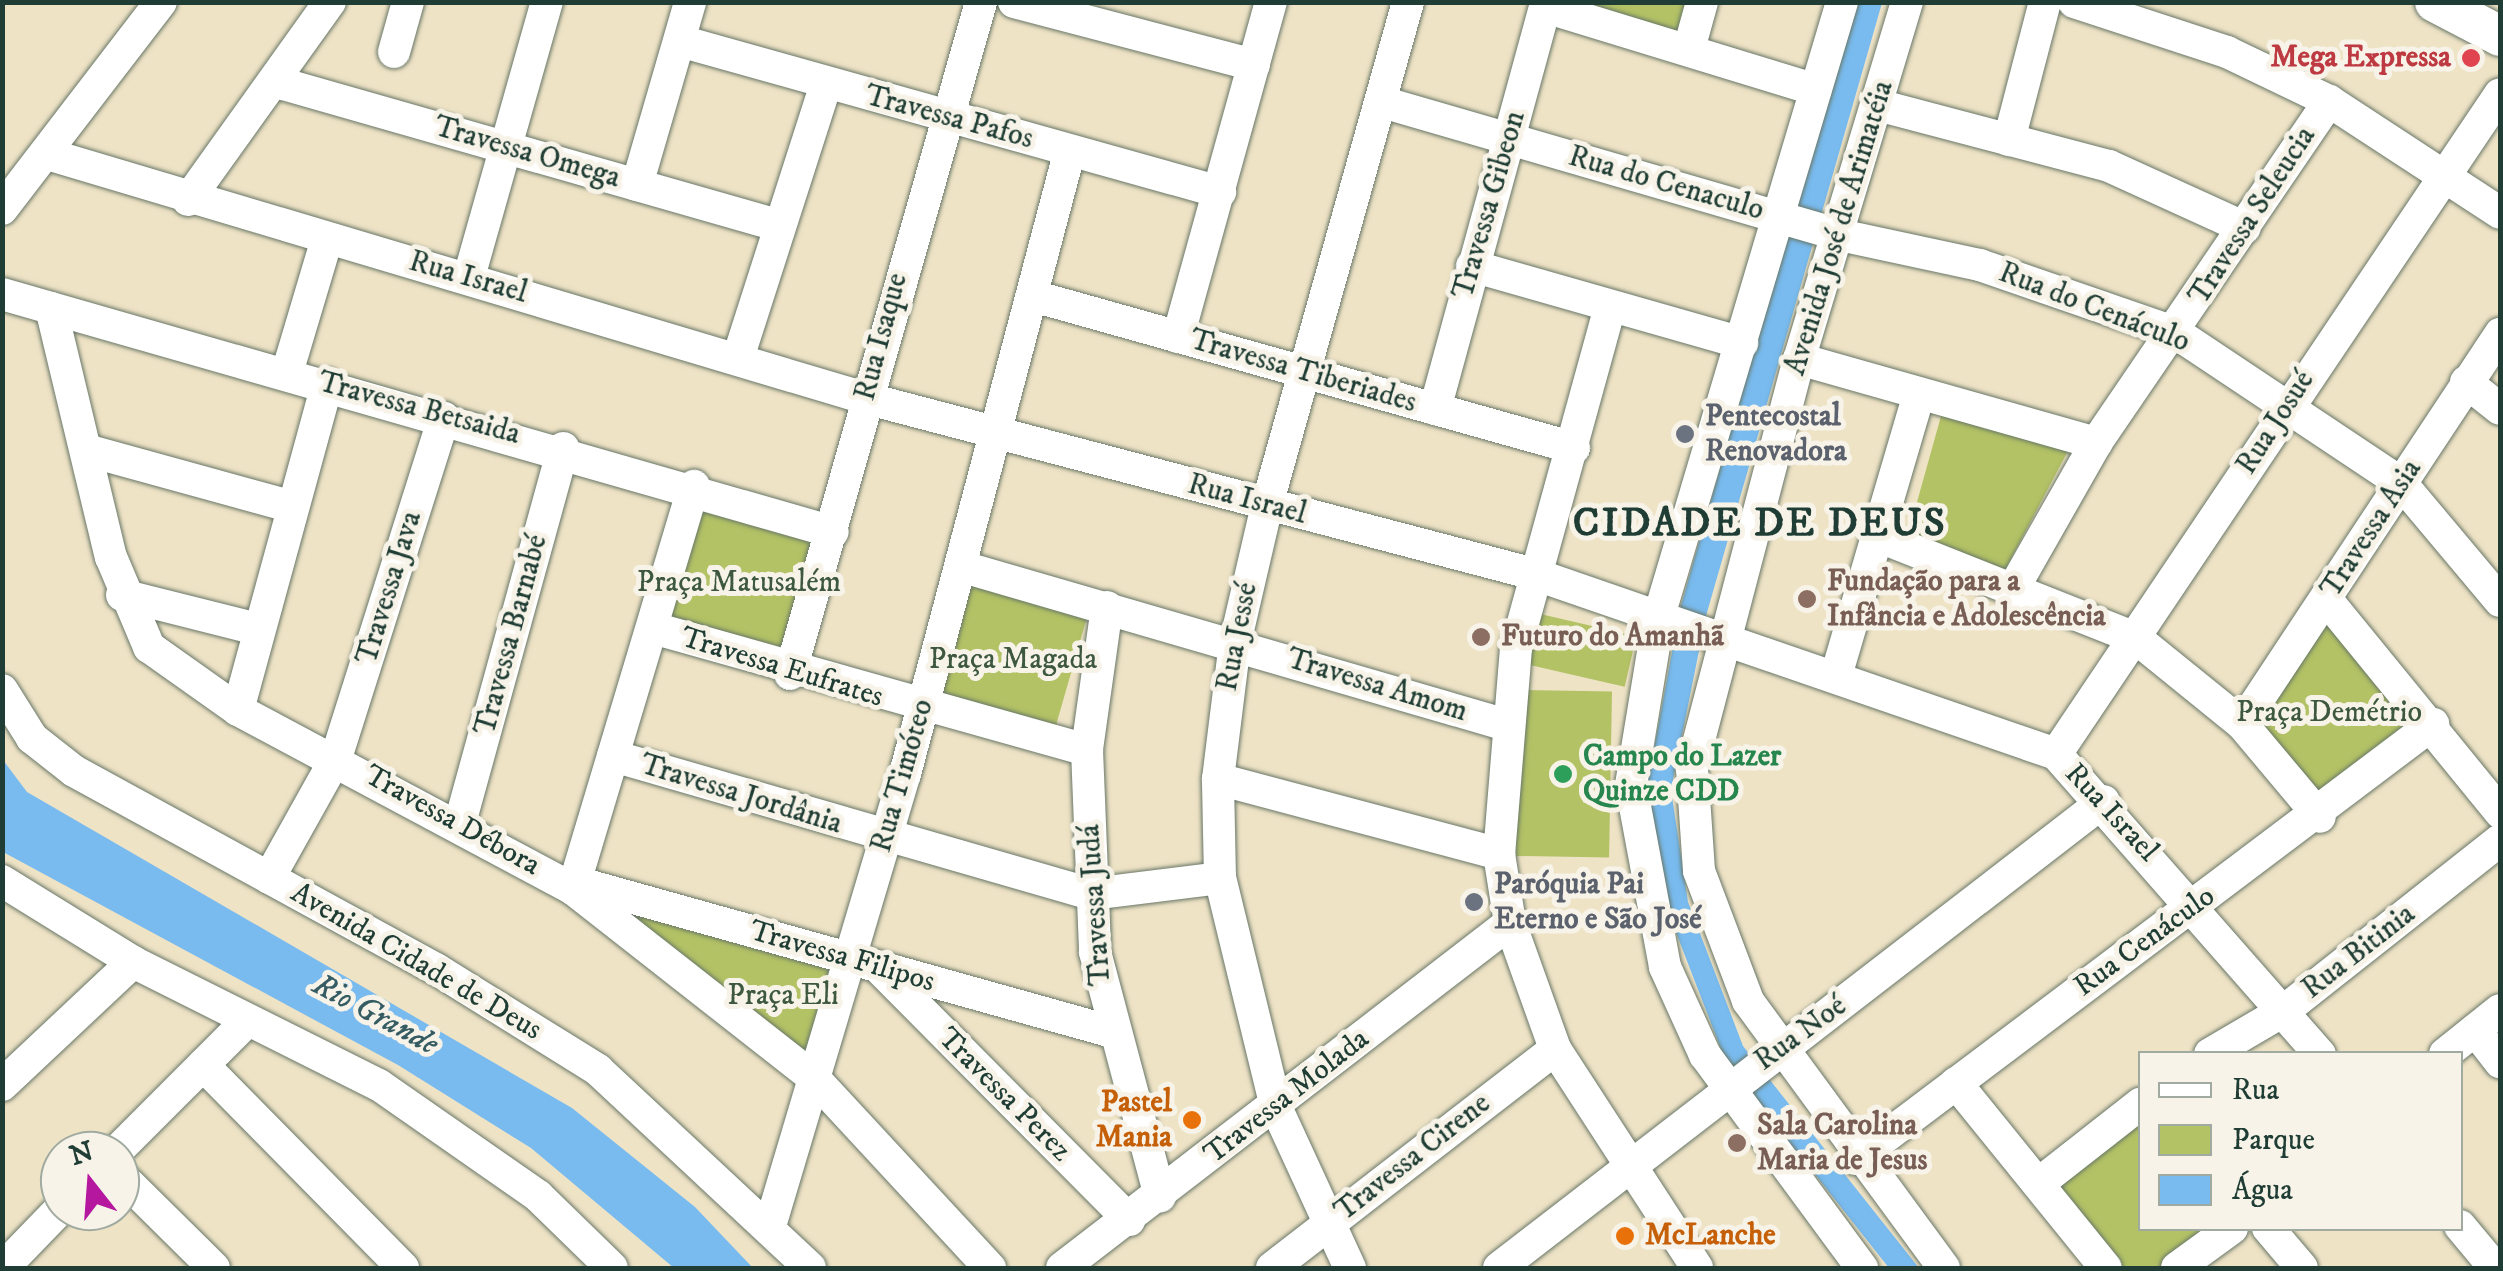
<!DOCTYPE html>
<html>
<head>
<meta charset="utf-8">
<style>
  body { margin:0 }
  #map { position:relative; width:2503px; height:1271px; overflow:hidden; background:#efe3c6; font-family:"IM FELL DW Pica",serif }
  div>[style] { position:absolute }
  .green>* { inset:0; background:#b3c265; transform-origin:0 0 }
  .water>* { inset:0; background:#79bbef }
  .roads { filter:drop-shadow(0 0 2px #687767) drop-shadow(0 0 2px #687767) }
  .minor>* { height:32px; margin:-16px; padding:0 16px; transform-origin:16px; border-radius:16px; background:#fff }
  .major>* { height:40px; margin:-20px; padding:0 20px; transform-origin:20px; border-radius:20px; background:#fff }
  .dots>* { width:28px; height:28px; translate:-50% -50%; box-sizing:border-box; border:5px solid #f7f3e8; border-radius:50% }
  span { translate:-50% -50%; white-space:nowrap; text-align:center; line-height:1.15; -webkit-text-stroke:10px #f7f3e8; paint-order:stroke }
  .health-label { font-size:30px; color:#be3a42; font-weight:700 }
  .right { translate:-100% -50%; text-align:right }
  .street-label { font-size:30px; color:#1f3d34 }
  .worship-label { font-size:30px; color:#5b616d; font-weight:700 }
  .left { translate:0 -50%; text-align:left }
  .education-label { font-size:30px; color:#785e54; font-weight:700 }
  .park-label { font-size:30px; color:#3d583e }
  .leisure-label { font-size:30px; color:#27864d; font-weight:700 }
  .food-label { font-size:30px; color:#c56008; font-weight:700 }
  .water-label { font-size:32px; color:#365c63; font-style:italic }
  .district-label { font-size:40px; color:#1f3d34; font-weight:700; letter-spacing:2.5px }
  .frame { position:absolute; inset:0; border:5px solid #1f3d34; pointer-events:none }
  .legend { position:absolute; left:2138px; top:1051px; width:325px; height:180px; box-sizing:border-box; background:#f7f3e8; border:2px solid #a1aaa0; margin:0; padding:12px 18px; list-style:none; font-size:30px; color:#1f3d34 }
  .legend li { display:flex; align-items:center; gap:20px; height:50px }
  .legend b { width:50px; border:2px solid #a1aaa0 }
  .north { position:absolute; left:40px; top:1131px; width:100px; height:100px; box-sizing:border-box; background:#f7f3e8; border:2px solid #a1aaa0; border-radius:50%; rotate:343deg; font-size:28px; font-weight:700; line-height:40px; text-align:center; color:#1f3d34 }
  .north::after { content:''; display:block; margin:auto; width:35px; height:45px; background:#b5179e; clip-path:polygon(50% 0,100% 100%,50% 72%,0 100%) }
</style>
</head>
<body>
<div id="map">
  <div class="green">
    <i style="clip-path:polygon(1556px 2px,1707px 3px,1696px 42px)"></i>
    <i style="clip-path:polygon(1943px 409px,2068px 451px,2005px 570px,1907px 538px)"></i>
    <i style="left:692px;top:495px;width:136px;height:139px;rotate:18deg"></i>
    <i style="left:963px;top:578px;width:130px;height:133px;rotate:16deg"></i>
    <i style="left:1536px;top:613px;width:103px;height:52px;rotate:13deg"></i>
    <i style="clip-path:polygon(2325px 620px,2409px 723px,2316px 793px,2257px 719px)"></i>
    <i style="left:1519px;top:690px;width:93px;height:166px;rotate:1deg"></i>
    <i style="clip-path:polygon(612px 907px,833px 967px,805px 1068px)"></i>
    <i style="clip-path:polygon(2140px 1110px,2140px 1228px,2230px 1229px,2176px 1268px,2121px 1268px,2048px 1181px)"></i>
  </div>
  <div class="water">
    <i style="clip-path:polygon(1852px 3px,1882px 3px,1706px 616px,1671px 790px,1688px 902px,1743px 1046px,1919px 1268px,1889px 1268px,1726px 1062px,1667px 909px,1647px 786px,1680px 609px)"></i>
    <i style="clip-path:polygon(3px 760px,27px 792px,572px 1108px,695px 1207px,753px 1268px,674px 1268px,531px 1148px,398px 1065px,3px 852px)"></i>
  </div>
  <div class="roads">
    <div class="minor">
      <i style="left:1014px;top:2px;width:248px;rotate:14.7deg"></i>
      <i style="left:1842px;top:2px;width:641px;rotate:106.6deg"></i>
      <i style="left:1659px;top:616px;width:171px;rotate:99.4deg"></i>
      <i style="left:1631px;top:785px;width:185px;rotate:79.4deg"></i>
      <i style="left:1665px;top:967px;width:97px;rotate:65.6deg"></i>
      <i style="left:1705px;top:1055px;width:265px;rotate:53.6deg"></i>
      <i style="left:1907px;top:2px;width:373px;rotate:106.8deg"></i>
      <i style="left:1799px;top:359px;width:423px;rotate:104.7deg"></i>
      <i style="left:1692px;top:768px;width:103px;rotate:86.1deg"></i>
      <i style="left:1699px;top:871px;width:139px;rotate:69.3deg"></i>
      <i style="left:1748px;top:1001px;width:331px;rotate:53.7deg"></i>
      <i style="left:2074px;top:2px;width:161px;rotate:18.1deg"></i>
      <i style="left:2227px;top:52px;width:113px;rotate:25.7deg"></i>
      <i style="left:2329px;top:101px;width:204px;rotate:33.2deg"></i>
      <i style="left:1545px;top:7px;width:283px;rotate:17deg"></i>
      <i style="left:680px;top:41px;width:561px;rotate:15.62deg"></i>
      <i style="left:1689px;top:49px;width:49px;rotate:-74.5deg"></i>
      <i style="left:394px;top:52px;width:52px;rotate:-74.4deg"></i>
      <i style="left:276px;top:82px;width:521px;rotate:15.93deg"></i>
      <i style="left:1382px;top:102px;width:472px;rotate:16.2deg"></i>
      <i style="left:1835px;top:234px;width:148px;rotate:12.1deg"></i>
      <i style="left:1980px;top:265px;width:207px;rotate:19.1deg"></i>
      <i style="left:2176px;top:333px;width:270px;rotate:33.7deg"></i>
      <i style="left:2401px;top:483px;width:154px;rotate:50deg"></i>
      <i style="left:1878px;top:105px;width:239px;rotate:14.8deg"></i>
      <i style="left:2109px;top:166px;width:149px;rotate:24.5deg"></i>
      <i style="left:2009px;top:140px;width:143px;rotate:-75.4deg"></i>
      <i style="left:47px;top:154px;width:854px;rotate:16.61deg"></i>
      <i style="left:865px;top:398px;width:692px;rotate:14.74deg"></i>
      <i style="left:1534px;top:574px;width:552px;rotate:19.03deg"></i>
      <i style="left:2056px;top:754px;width:400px;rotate:48.7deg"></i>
      <i style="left:637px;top:185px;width:191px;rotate:-73.8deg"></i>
      <i style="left:188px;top:200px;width:244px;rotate:-54.4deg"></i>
      <i style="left:2px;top:209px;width:261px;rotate:-52.5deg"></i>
      <i style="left:1472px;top:266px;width:281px;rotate:15.9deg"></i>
      <i style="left:469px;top:277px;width:286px;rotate:-74.2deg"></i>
      <i style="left:2px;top:294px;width:864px;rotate:15.98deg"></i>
      <i style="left:1033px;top:296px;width:562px;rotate:15.69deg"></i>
      <i style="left:1610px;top:307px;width:354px;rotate:105.4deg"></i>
      <i style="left:1516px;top:648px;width:207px;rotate:94.7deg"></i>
      <i style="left:1499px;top:854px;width:70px;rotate:80.9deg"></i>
      <i style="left:1510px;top:923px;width:134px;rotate:70.3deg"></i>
      <i style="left:1555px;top:1049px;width:261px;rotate:57deg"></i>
      <i style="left:51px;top:308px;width:256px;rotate:76.5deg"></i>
      <i style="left:111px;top:557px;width:98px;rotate:67.1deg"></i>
      <i style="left:149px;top:647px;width:109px;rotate:35.3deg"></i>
      <i style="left:238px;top:710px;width:380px;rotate:28.1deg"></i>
      <i style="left:573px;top:889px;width:308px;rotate:38.1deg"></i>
      <i style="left:815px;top:1079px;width:258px;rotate:47.2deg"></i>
      <i style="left:1178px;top:337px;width:348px;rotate:-74.5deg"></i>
      <i style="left:738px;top:358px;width:288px;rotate:-72.2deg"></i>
      <i style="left:1799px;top:359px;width:309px;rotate:15.8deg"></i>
      <i style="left:287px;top:373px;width:140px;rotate:-73.4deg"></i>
      <i style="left:2466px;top:382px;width:43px;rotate:38.5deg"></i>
      <i style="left:1435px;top:409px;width:422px;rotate:-74.7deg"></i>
      <i style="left:86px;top:450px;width:212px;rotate:15.4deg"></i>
      <i style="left:1880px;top:537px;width:277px;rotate:21.6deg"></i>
      <i style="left:2137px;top:639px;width:135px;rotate:39deg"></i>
      <i style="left:2242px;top:724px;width:121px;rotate:50deg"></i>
      <i style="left:963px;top:567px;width:562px;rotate:16.21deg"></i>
      <i style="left:2016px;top:584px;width:162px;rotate:-60.4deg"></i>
      <i style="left:2096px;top:443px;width:414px;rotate:-55.7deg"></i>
      <i style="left:122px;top:595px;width:139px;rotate:14.1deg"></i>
      <i style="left:2327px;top:600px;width:274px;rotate:50.8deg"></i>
      <i style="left:1107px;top:607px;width:144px;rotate:98deg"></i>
      <i style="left:1087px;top:750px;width:202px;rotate:87.7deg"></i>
      <i style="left:1095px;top:952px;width:253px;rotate:75.1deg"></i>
      <i style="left:653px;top:628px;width:451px;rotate:15.7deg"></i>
      <i style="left:790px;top:674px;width:699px;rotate:-74.13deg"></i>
      <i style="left:1836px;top:676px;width:294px;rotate:-73.6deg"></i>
      <i style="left:2px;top:690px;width:57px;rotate:58deg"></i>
      <i style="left:32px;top:738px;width:53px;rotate:38.2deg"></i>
      <i style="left:74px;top:771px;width:413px;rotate:28.7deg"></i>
      <i style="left:436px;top:969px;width:191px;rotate:31.9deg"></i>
      <i style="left:598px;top:1070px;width:290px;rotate:43deg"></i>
      <i style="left:238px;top:710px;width:338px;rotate:-74.7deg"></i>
      <i style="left:2242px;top:724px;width:468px;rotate:-56.5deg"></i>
      <i style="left:2056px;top:754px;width:795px;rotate:-56.07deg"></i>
      <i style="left:613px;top:756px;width:498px;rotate:16.1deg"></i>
      <i style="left:1092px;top:894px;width:129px;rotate:-7.1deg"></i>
      <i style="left:1218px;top:779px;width:291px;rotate:14.9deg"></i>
      <i style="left:460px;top:823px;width:389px;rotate:-74.6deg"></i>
      <i style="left:269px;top:878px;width:137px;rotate:-60.8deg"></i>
      <i style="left:336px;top:758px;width:357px;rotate:-72.4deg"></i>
      <i style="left:2px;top:881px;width:154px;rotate:31.7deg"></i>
      <i style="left:133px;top:962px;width:275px;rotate:26.6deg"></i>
      <i style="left:379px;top:1085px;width:194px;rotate:34.9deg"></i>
      <i style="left:538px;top:1196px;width:103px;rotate:44.2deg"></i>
      <i style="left:576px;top:882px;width:553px;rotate:15.62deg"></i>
      <i style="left:573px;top:889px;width:421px;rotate:-73.3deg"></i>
      <i style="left:882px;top:971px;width:351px;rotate:45.2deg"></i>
      <i style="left:2475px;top:1030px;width:41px;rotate:52deg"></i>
      <i style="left:2210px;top:1054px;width:87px;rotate:-30.4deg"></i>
      <i style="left:2285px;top:1010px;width:274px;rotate:-38.3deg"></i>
      <i style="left:2445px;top:1054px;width:70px;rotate:-38.7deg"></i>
      <i style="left:203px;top:1065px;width:285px;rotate:45.4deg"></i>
      <i style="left:1956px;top:1083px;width:238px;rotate:51deg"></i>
      <i style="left:2px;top:1085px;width:180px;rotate:-43.2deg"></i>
      <i style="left:117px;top:1151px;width:185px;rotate:-45deg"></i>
      <i style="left:1856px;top:1159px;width:723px;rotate:-37.01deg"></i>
      <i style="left:120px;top:1175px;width:132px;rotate:44.7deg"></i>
      <i style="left:2038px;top:1184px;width:130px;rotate:-38.1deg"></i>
      <i style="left:770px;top:1226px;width:472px;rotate:-73.4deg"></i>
      <i style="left:905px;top:774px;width:645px;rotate:-75.19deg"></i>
      <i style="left:2460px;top:1226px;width:55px;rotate:50.2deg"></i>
      <i style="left:2268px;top:1228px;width:52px;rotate:49.6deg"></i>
      <i style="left:6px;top:1265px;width:78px;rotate:-46deg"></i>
      <i style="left:1062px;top:1268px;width:565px;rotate:-37.6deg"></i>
      <i style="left:1272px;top:1268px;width:358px;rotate:-37.7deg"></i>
      <i style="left:1350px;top:1268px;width:177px;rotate:-114.7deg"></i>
      <i style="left:1276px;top:1107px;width:236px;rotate:-103.7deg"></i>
      <i style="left:1220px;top:878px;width:99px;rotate:-91.2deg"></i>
      <i style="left:1218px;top:779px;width:137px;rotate:-82.9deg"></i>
      <i style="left:1235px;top:643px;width:142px;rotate:-76.9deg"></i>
      <i style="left:1267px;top:505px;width:522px;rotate:-74.34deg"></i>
      <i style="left:1499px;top:1268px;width:764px;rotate:-37.66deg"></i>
      <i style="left:2177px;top:1268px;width:68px;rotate:-36deg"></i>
    </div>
    <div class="major">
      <i style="left:2435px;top:2px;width:73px;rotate:27.6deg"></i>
    </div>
  </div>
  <div class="dots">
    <i style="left:2471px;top:58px;background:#e0444e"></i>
    <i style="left:1685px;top:434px;background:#6b7280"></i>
    <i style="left:1807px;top:599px;background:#8d6e63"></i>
    <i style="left:1481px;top:637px;background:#8d6e63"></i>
    <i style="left:1563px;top:774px;background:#2e9e5b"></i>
    <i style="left:1474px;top:902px;background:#6b7280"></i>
    <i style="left:1192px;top:1120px;background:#e8710a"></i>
    <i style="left:1737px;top:1143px;background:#8d6e63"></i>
    <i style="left:1625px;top:1236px;background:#e8710a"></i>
  </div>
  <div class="health-label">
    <span class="right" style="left:2451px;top:58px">Mega Expressa</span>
  </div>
  <div class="street-label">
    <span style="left:949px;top:118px;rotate:15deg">Travessa Pafos</span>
    <span style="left:527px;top:153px;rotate:16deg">Travessa Omega</span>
    <span style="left:1666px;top:184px;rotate:16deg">Rua do Cenaculo</span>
    <span style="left:1490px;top:205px;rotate:-74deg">Travessa Gibeon</span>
    <span style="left:2253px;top:216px;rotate:-57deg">Travessa Seleucia</span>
    <span style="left:1840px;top:228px;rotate:-73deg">Avenida José de Arimatéia</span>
    <span style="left:468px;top:278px;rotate:16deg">Rua Israel</span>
    <span style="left:2094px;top:308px;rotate:21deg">Rua do Cenáculo</span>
    <span style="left:882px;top:337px;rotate:-75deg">Rua Isaque</span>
    <span style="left:1303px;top:372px;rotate:16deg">Travessa Tiberiades</span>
    <span style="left:419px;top:409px;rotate:15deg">Travessa Betsaida</span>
    <span style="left:2276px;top:423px;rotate:-57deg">Rua Josué</span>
    <span style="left:1247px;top:500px;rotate:15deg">Rua Israel</span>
    <span style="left:2372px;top:529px;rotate:-57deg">Travessa Asia</span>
    <span style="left:390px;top:588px;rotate:-73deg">Travessa Java</span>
    <span style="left:512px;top:635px;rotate:-75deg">Travessa Barnabé</span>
    <span style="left:1238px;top:637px;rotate:-79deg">Rua Jessé</span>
    <span style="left:782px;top:668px;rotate:17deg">Travessa Eufrates</span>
    <span style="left:1377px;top:686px;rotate:17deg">Travessa Amom</span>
    <span style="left:903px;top:776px;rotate:-74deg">Rua Timóteo</span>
    <span style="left:741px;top:795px;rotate:17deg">Travessa Jordânia</span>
    <span style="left:2111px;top:813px;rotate:47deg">Rua Israel</span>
    <span style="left:452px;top:821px;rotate:29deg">Travessa Débora</span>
    <span style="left:1096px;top:905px;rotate:-94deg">Travessa Judá</span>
    <span style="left:2145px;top:942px;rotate:-36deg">Rua Cenáculo</span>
    <span style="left:2359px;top:952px;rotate:-38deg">Rua Bitinia</span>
    <span style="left:842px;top:957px;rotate:16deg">Travessa Filipos</span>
    <span style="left:416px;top:962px;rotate:30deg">Avenida Cidade de Deus</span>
    <span style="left:1801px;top:1034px;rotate:-36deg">Rua Noé</span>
    <span style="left:1004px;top:1095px;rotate:45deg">Travessa Perez</span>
    <span style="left:1287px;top:1097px;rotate:-38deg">Travessa Molada</span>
    <span style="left:1413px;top:1158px;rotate:-38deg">Travessa Cirene</span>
  </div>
  <div class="worship-label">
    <span class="left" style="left:1705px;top:434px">Pentecostal<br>Renovadora</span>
    <span class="left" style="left:1494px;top:902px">Paróquia Pai<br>Eterno e São José</span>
  </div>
  <div class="education-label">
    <span class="left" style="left:1827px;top:599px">Fundação para a<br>Infância e Adolescência</span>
    <span class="left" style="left:1501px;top:637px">Futuro do Amanhã</span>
    <span class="left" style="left:1757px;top:1143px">Sala Carolina<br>Maria de Jesus</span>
  </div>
  <div class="park-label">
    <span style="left:739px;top:583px">Praça Matusalém</span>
    <span style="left:1013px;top:660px">Praça Magada</span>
    <span style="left:2329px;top:713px">Praça Demétrio</span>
    <span style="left:783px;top:996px">Praça Eli</span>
  </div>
  <div class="leisure-label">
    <span class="left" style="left:1583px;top:774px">Campo do Lazer<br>Quinze CDD</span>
  </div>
  <div class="food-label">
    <span class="right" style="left:1172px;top:1120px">Pastel<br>Mania</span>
    <span class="left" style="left:1645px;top:1236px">McLanche</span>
  </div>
  <div class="water-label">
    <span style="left:375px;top:1015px;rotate:28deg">Rio Grande</span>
  </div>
  <div class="district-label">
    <span style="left:1760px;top:524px">CIDADE DE DEUS</span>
  </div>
  <div class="frame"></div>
  <ul class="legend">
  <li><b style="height:12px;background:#fff"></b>Rua</li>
  <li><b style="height:28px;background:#b3c265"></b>Parque</li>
  <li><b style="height:28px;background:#79bbef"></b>Água</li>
  </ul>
  <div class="north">N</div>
</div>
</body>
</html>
